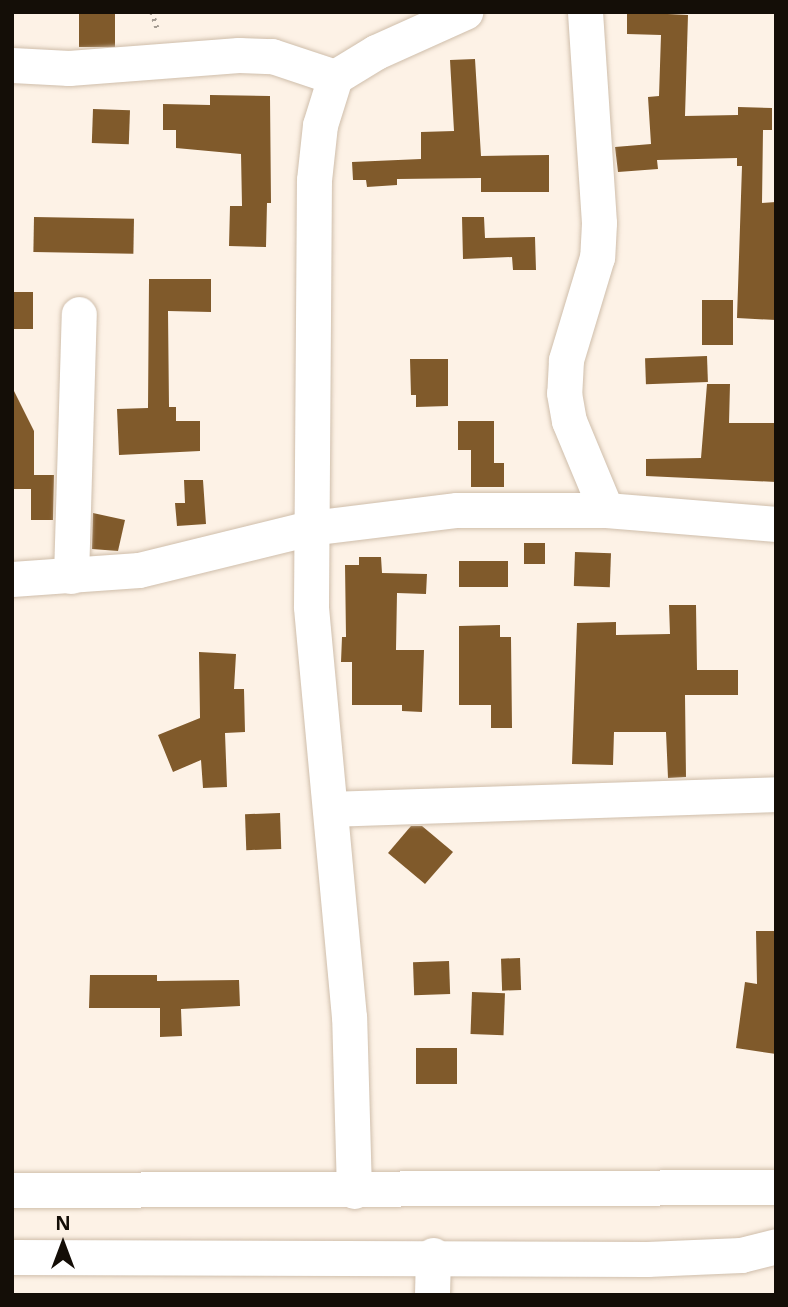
<!DOCTYPE html>
<html>
<head>
<meta charset="utf-8">
<style>
  body { margin:0 }
  #map { position:relative; width:788px; height:1307px; overflow:hidden; background:#fdf2e6; font-family:"Open Sans",sans-serif }
  div>[style] { position:absolute }
  .building>* { inset:0; background:#805a2b; transform-origin:0 0 }
  .path>* { height:4.5px; margin-top:-2.25px; transform-origin:0; background:repeating-linear-gradient(90deg,#a59c92 0 2px,transparent 0 7px) }
  .roads { filter:drop-shadow(0 0 2px #cfbeab) drop-shadow(0 0 2px #cfbeab) }
  .minor>* { height:35px; margin:-17.5px; padding:0 17.5px; transform-origin:17.5px; border-radius:17.5px; background:#fff }
  span { translate:-50% -50%; white-space:nowrap; text-align:center; line-height:1.15; -webkit-text-stroke:5px #fdf2e6; paint-order:stroke }
  .frame { position:absolute; inset:0; border:14px solid #140e07; pointer-events:none }
  .north { position:absolute; left:28px; top:1209px; width:70px; height:70px; -webkit-text-stroke:5px #fdf2e6; paint-order:stroke; rotate:0deg; font-size:19px; font-weight:700; line-height:28px; text-align:center; color:#140e07 }
  .north::after { content:''; display:block; margin:auto; width:24px; height:32px; background:#140e07; clip-path:polygon(50% 0,100% 100%,50% 72%,0 100%) }
</style>
</head>
<body>
<div id="map">
  <div class="building">
    <i style="left:79px;top:12px;width:36px;height:35px"></i>
    <i style="clip-path:polygon(627px 12px,688px 15px,685px 116px,738px 115px,738px 107px,772px 108px,772px 130px,763px 130px,762px 203px,776px 202px,776px 320px,737px 318px,742px 166px,737px 166px,737px 158px,657px 160px,658px 169px,618px 172px,615px 147px,651px 144px,648px 97px,659px 96px,661px 35px,627px 34px)"></i>
    <i style="clip-path:polygon(475px 59px,481px 156px,549px 155px,549px 192px,481px 192px,481px 178px,397px 179px,397px 185px,367px 187px,366px 180px,353px 180px,352px 162px,421px 159px,421px 132px,454px 131px,450px 60px)"></i>
    <i style="clip-path:polygon(210px 95px,270px 96px,271px 203px,267px 203px,266px 247px,229px 246px,230px 206px,242px 206px,241px 154px,176px 148px,176px 130px,163px 130px,163px 104px,210px 105px)"></i>
    <i style="left:93px;top:109px;width:37px;height:34px;rotate:2deg"></i>
    <i style="left:34px;top:217px;width:100px;height:35px;rotate:1deg"></i>
    <i style="clip-path:polygon(462px 217px,484px 217px,485px 238px,535px 237px,536px 270px,513px 270px,512px 257px,463px 259px)"></i>
    <i style="clip-path:polygon(149px 279px,211px 279px,211px 312px,168px 311px,169px 407px,176px 407px,176px 421px,200px 421px,200px 451px,119px 455px,117px 409px,148px 408px)"></i>
    <i style="left:12px;top:292px;width:21px;height:37px"></i>
    <i style="left:733px;top:300px;width:45px;height:31px;rotate:90deg"></i>
    <i style="left:707px;top:356px;width:26px;height:62px;rotate:88deg"></i>
    <i style="clip-path:polygon(410px 359px,448px 359px,448px 406px,416px 407px,416px 395px,411px 395px)"></i>
    <i style="clip-path:polygon(707px 384px,730px 384px,729px 423px,776px 423px,776px 482px,646px 476px,646px 459px,701px 458px)"></i>
    <i style="clip-path:polygon(12px 387px,34px 431px,34px 475px,54px 475px,53px 520px,31px 520px,31px 489px,12px 489px)"></i>
    <i style="clip-path:polygon(458px 421px,494px 421px,494px 463px,504px 463px,504px 487px,471px 487px,471px 450px,458px 450px)"></i>
    <i style="clip-path:polygon(184px 480px,203px 480px,206px 524px,177px 526px,175px 503px,185px 503px)"></i>
    <i style="clip-path:polygon(93px 513px,125px 520px,118px 551px,92px 549px)"></i>
    <i style="left:524px;top:543px;width:21px;height:21px"></i>
    <i style="left:575px;top:552px;width:36px;height:34px;rotate:2deg"></i>
    <i style="clip-path:polygon(359px 557px,381px 557px,382px 573px,427px 574px,426px 594px,397px 593px,396px 650px,424px 650px,422px 712px,402px 711px,402px 705px,352px 705px,352px 662px,341px 662px,342px 637px,346px 637px,345px 565px,359px 565px)"></i>
    <i style="left:508px;top:561px;width:26px;height:49px;rotate:90deg"></i>
    <i style="clip-path:polygon(669px 605px,696px 605px,697px 670px,738px 670px,738px 695px,685px 695px,686px 777px,668px 778px,666px 732px,614px 732px,613px 765px,572px 764px,577px 623px,616px 622px,616px 635px,670px 634px)"></i>
    <i style="clip-path:polygon(500px 625px,500px 637px,511px 637px,512px 728px,491px 728px,491px 705px,459px 705px,459px 626px)"></i>
    <i style="clip-path:polygon(199px 652px,236px 654px,234px 689px,244px 689px,245px 732px,225px 733px,227px 787px,203px 788px,201px 760px,173px 772px,158px 735px,200px 718px)"></i>
    <i style="left:280px;top:813px;width:36px;height:35px;rotate:88deg"></i>
    <i style="clip-path:polygon(411px 826px,422px 826px,453px 852px,425px 884px,388px 853px)"></i>
    <i style="clip-path:polygon(756px 931px,776px 931px,776px 1054px,736px 1048px,745px 982px,757px 984px)"></i>
    <i style="left:520px;top:958px;width:32px;height:19px;rotate:88deg"></i>
    <i style="left:449px;top:961px;width:33px;height:36px;rotate:88deg"></i>
    <i style="clip-path:polygon(90px 975px,157px 975px,157px 981px,239px 980px,240px 1006px,181px 1009px,182px 1036px,160px 1037px,160px 1008px,89px 1008px)"></i>
    <i style="left:472px;top:992px;width:33px;height:42px;rotate:2deg"></i>
    <i style="left:416px;top:1048px;width:41px;height:36px"></i>
  </div>
  <div class="path">
    <i style="left:152px;top:12px;width:20px;rotate:72deg"></i>
  </div>
  <div class="roads">
    <div class="minor">
      <i style="left:585px;top:12px;width:211px;rotate:86.2deg"></i>
      <i style="left:599px;top:223px;width:34px;rotate:93deg"></i>
      <i style="left:597px;top:257px;width:108px;rotate:106.8deg"></i>
      <i style="left:566px;top:360px;width:33px;rotate:93deg"></i>
      <i style="left:564px;top:393px;width:28px;rotate:80deg"></i>
      <i style="left:569px;top:421px;width:96px;rotate:67.4deg"></i>
      <i style="left:12px;top:65px;width:57px;rotate:3deg"></i>
      <i style="left:69px;top:68px;width:170px;rotate:-4.4deg"></i>
      <i style="left:239px;top:55px;width:33px;rotate:2deg"></i>
      <i style="left:272px;top:56px;width:66px;rotate:18.4deg"></i>
      <i style="left:71px;top:576px;width:262px;rotate:-88.3deg"></i>
      <i style="left:12px;top:579px;width:127px;rotate:-4.1deg"></i>
      <i style="left:139px;top:570px;width:176px;rotate:-13.8deg"></i>
      <i style="left:310px;top:528px;width:148px;rotate:-7deg"></i>
      <i style="left:457px;top:510px;width:149px"></i>
      <i style="left:606px;top:510px;width:171px;rotate:4.7deg"></i>
      <i style="left:330px;top:809px;width:446px;rotate:-1.9deg"></i>
      <i style="left:12px;top:1190px;width:764px;rotate:-0.22deg"></i>
      <i style="left:354px;top:1191px;width:174px;rotate:-91.6deg"></i>
      <i style="left:349px;top:1017px;width:413px;rotate:-95.3deg"></i>
      <i style="left:311px;top:606px;width:426px;rotate:-89.6deg"></i>
      <i style="left:314px;top:180px;width:55px;rotate:-83.8deg"></i>
      <i style="left:320px;top:125px;width:50px;rotate:-72.6deg"></i>
      <i style="left:335px;top:77px;width:48px;rotate:-31.4deg"></i>
      <i style="left:376px;top:52px;width:98px;rotate:-24.2deg"></i>
      <i style="left:12px;top:1257px;width:635px;rotate:0.18deg"></i>
      <i style="left:647px;top:1259px;width:94px;rotate:-2.4deg"></i>
      <i style="left:741px;top:1255px;width:36px;rotate:-14deg"></i>
      <i style="left:432px;top:1295px;width:40px;rotate:-88.6deg"></i>
    </div>
  </div>
  <div class="frame"></div>
  <div class="north">N</div>
</div>
</body>
</html>
